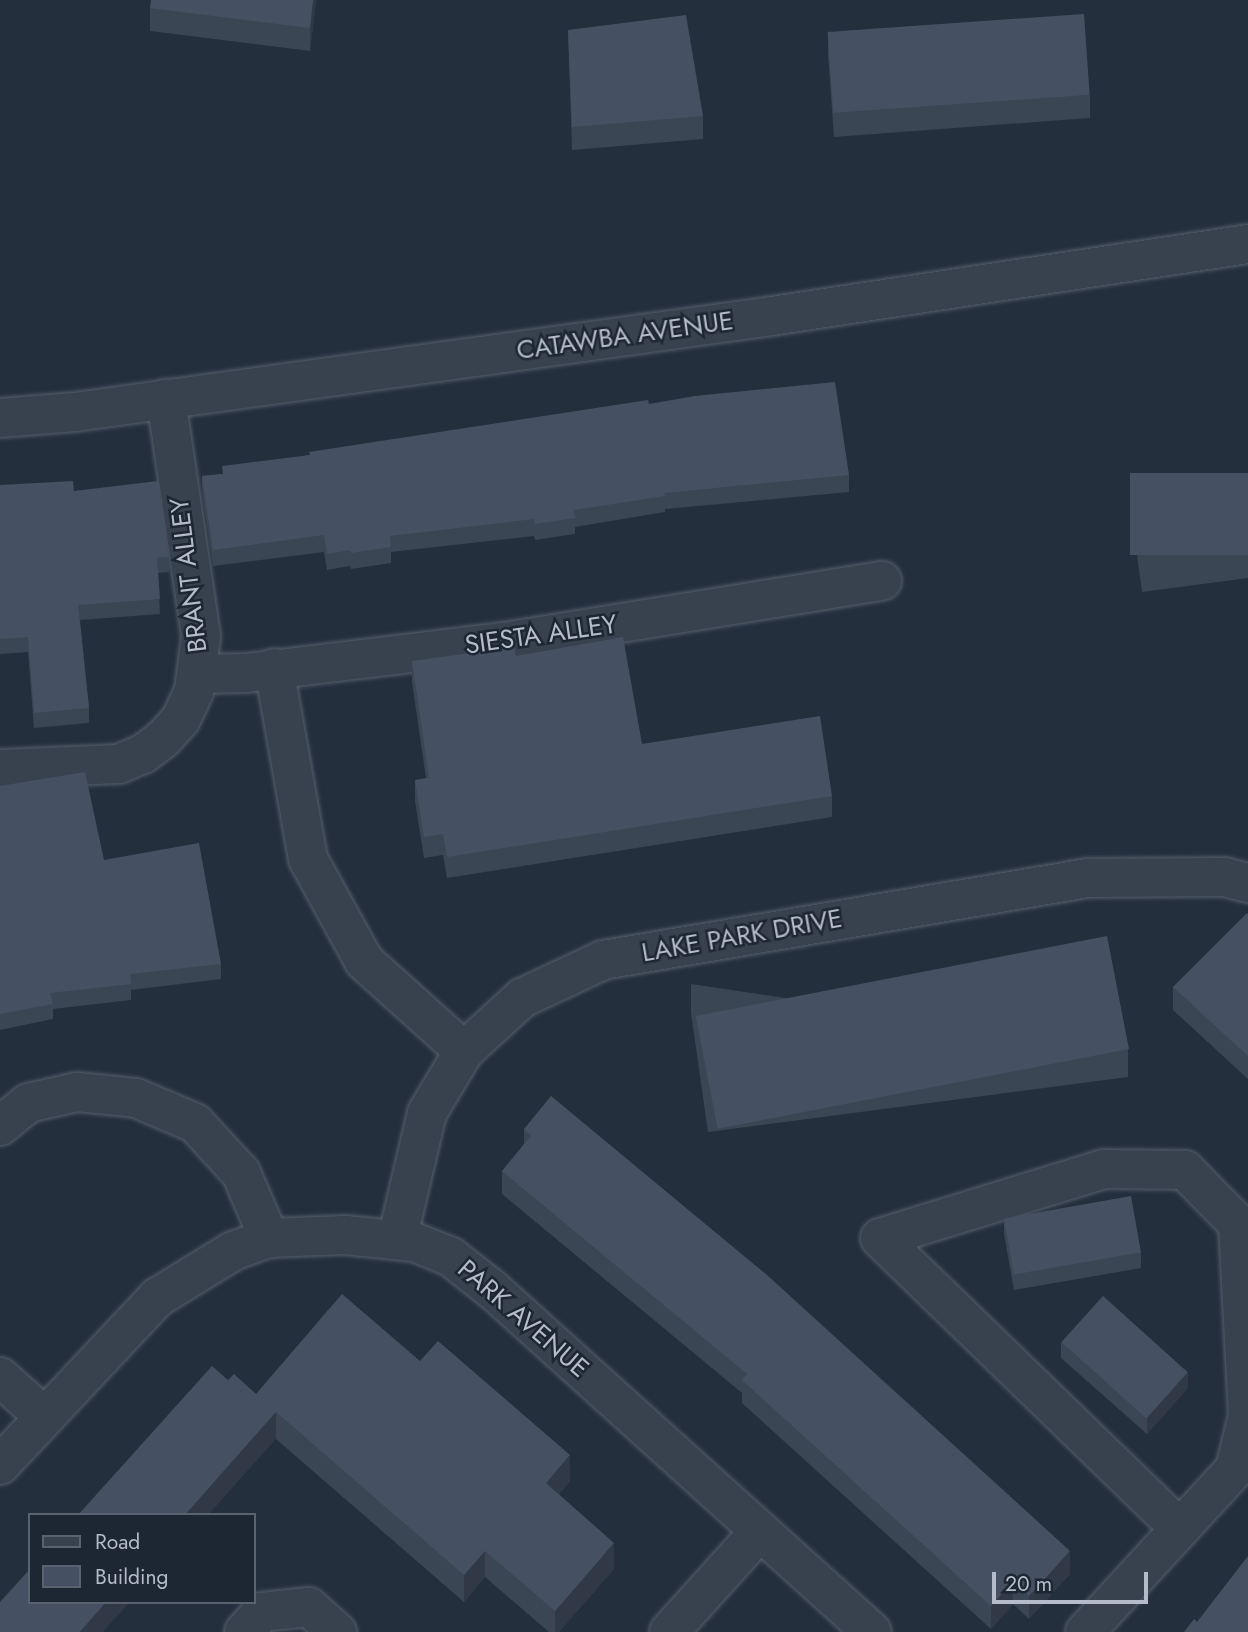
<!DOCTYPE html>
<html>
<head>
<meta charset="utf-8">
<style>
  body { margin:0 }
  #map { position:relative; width:1248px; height:1632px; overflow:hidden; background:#242f3e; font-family:Jost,sans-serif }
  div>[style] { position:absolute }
  .roads { filter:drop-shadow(0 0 2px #565f6c) drop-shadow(0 0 2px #565f6c) }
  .minor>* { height:38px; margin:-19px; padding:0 19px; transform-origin:19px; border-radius:19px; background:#38414e }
  .wall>* { inset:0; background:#3b4654 }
  .shaded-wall>* { inset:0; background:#303945 }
  .building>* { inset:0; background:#455162; transform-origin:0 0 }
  span { translate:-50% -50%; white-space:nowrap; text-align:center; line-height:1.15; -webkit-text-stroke:5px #1d2633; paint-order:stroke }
  .street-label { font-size:26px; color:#b4bcc9 }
  .legend { position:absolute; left:28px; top:1513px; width:228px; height:91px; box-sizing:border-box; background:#1d2633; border:2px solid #59626f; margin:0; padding:9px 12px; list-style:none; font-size:21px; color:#b4bcc9 }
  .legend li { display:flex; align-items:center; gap:14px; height:35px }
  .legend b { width:35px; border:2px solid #59626f }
  .scale { position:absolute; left:992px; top:1572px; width:156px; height:32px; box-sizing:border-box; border:4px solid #b4bcc9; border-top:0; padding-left:9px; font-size:21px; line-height:24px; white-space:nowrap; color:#b4bcc9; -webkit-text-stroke:5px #1d2633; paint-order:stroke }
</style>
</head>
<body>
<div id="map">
  <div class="roads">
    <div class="minor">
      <i style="left:0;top:418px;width:75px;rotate:-4.6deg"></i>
      <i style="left:75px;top:412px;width:704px;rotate:-7.84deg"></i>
      <i style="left:772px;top:316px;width:481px;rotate:-8.6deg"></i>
      <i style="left:274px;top:668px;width:194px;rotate:79.9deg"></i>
      <i style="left:308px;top:859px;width:116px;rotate:61.2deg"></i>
      <i style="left:364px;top:961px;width:135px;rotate:42deg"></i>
      <i style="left:199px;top:674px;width:47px;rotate:-1.2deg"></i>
      <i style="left:246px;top:673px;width:260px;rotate:-6.9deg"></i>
      <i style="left:504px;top:642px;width:383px;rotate:-9.2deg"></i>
      <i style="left:0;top:769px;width:119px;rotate:-2.4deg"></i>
      <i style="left:119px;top:764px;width:26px;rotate:-23deg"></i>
      <i style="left:143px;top:754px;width:25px;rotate:-37deg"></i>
      <i style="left:163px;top:739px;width:27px;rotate:-48deg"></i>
      <i style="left:181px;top:719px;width:31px;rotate:-65deg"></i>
      <i style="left:194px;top:691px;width:55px;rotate:-82.7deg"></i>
      <i style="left:201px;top:636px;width:240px;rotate:-98.4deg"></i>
      <i style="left:0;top:1126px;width:36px;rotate:-39deg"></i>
      <i style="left:28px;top:1103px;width:50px;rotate:-12.7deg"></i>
      <i style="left:77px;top:1092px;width:59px;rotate:5.8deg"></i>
      <i style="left:136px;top:1098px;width:64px;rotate:23deg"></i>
      <i style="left:195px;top:1123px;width:68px;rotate:47.4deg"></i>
      <i style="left:241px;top:1173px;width:71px;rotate:66.7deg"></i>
      <i style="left:397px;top:1240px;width:130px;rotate:-76.7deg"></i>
      <i style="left:427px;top:1113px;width:72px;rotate:-59.2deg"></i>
      <i style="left:464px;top:1051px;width:79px;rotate:-42.4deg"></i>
      <i style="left:522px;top:998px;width:89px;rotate:-25.1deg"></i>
      <i style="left:603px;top:960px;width:491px;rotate:-9.6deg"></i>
      <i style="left:1087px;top:878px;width:138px;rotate:-0.4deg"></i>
      <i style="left:1225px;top:877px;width:24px;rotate:15deg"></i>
      <i style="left:0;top:1377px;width:59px;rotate:41.6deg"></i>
      <i style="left:0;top:1465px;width:231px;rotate:-46.8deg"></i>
      <i style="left:158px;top:1297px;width:88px;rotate:-31.5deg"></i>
      <i style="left:233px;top:1251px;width:38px;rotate:-20deg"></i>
      <i style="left:269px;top:1238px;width:76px;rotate:-2.3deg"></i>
      <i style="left:345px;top:1235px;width:69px;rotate:5.8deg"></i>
      <i style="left:414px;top:1242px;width:40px;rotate:22deg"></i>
      <i style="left:451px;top:1257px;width:53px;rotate:38.2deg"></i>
      <i style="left:493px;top:1290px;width:510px;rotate:42.06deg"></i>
      <i style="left:244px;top:1632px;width:27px;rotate:-48deg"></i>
      <i style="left:262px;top:1612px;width:47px;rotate:-6.1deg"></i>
      <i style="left:309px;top:1607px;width:38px;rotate:42deg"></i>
      <i style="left:669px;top:1632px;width:136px;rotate:-48deg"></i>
      <i style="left:1085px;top:1632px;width:222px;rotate:-47.4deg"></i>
      <i style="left:1235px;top:1469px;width:55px;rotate:-76.2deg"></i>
      <i style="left:1248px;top:1416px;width:192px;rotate:-93deg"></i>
      <i style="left:1238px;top:1224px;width:76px;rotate:-134.5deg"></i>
      <i style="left:1185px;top:1170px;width:81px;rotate:-179.3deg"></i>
      <i style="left:1104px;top:1169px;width:234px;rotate:162.9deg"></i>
      <i style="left:880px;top:1238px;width:418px;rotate:44.1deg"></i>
    </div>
  </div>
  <div class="wall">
    <i style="clip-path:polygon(316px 0,310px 51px,150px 31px,150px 8px)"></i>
    <i style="clip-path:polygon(568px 30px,703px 116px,703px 139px,572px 150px)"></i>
    <i style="clip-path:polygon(828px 32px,1090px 95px,1090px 118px,834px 137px,828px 55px)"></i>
    <i style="clip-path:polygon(309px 455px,849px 475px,849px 492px,665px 509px,665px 512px,575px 527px,575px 534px,535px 540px,534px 536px,391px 552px,391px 563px,351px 569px,350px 566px,327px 570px,324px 552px,213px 566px,202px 492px,202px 476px,222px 474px)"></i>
    <i style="clip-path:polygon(1248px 473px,1248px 578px,1142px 592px,1131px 511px,1131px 489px)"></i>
    <i style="clip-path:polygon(0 485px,74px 491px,169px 557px,169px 572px,158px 573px,160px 614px,80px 620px,89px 708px,89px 723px,34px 728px,28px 652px,0 654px)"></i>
    <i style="clip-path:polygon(516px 656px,642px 744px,832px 796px,832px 817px,447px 878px,443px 855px,424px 858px,415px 801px,415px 780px,426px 778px,412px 682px,412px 661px)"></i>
    <i style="clip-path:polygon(0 786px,104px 860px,221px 964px,221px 979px,131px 990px,131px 1000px,53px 1009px,53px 1019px,0 1030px)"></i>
    <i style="clip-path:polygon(1248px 914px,1248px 1079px,1173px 1010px,1173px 987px)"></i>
    <i style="clip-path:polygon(691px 984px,1128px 1049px,1128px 1077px,708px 1132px,691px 1013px)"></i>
    <i style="clip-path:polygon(524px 1129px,1070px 1574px,1029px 1619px,1013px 1604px,991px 1629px,742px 1403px,742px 1393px,502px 1194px,502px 1171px,524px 1144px)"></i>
    <i style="clip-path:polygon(1004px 1218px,1141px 1252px,1141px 1268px,1014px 1290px,1004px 1234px)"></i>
    <i style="clip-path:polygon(1061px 1342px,1188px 1388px,1147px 1434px,1061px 1358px)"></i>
    <i style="clip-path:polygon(420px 1361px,570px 1481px,559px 1494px,614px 1569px,559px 1632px,549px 1632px,485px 1577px,464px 1602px,276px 1439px,228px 1380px,256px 1394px)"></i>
  </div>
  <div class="shaded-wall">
    <i style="clip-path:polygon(313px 0,316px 0,310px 51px,310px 28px)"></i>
    <i style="clip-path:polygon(1188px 1372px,1188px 1388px,1147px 1434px,1147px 1418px)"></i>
    <i style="clip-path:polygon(276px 1412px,276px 1439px,208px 1515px,185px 1515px)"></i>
    <i style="clip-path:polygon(570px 1455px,570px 1481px,546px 1510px,546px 1483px)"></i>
    <i style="clip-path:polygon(614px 1543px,614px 1569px,559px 1632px,555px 1632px,555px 1611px)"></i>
    <i style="clip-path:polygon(485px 1551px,485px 1577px,464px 1602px,464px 1575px)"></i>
    <i style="clip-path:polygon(1070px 1551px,1070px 1574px,1029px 1619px,1029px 1596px)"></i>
    <i style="clip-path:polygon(1013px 1581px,1013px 1604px,991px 1629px,991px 1606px)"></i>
    <i style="clip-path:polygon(106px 1602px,130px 1602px,103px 1632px,80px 1632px)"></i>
  </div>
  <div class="building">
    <i style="clip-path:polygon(151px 0,313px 0,310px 28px,150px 8px)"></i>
    <i style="left:1084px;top:14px;width:81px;height:257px;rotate:86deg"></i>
    <i style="clip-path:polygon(686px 15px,703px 116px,572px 127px,568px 30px)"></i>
    <i style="clip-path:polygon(835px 382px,849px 475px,664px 493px,665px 496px,574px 510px,575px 518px,535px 524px,534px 519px,390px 536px,391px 547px,351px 553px,350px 550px,327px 554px,324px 535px,213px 550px,202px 476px,223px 474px,222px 466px,310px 455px,309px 452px,648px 400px,649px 404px,695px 396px)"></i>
    <i style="left:1248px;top:473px;width:82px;height:118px;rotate:90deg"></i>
    <i style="clip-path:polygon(73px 481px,74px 491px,158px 481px,169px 557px,157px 558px,160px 599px,78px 605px,89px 708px,34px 713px,28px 637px,0 639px,0 485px)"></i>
    <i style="clip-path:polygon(623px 637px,642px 744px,820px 716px,832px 796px,447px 857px,443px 834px,424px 837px,415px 780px,429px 778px,412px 661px,514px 647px,516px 656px)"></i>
    <i style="clip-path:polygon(85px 772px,104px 860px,199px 843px,221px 964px,130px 974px,131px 984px,50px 993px,53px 1004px,0 1014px,0 786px)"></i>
    <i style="clip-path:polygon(1247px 913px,1248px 914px,1248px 1056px,1173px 987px)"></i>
    <i style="left:1107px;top:936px;width:115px;height:419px;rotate:79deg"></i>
    <i style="clip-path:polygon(551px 1096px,767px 1275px,1070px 1551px,1029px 1596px,1013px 1581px,991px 1606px,742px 1380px,747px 1374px,502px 1171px,531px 1136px,524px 1129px)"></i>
    <i style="left:1131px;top:1196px;width:57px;height:129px;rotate:80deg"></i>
    <i style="clip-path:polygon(342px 1294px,420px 1361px,438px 1341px,570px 1455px,546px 1483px,614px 1543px,555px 1611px,485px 1551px,464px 1575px,276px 1412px,185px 1515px,78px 1515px,212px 1366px,228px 1380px,234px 1374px,256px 1394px)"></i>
    <i style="left:1103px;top:1296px;width:114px;height:62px;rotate:42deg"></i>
    <i style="clip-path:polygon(1248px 1556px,1248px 1632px,1184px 1632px,1194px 1619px,1197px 1622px)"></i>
    <i style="clip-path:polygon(30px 1569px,30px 1602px,106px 1602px,80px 1632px,0 1632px,0 1602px)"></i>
  </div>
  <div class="street-label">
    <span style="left:625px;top:336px;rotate:-8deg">CATAWBA AVENUE</span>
    <span style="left:189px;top:575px;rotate:-97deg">BRANT ALLEY</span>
    <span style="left:541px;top:635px;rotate:-8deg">SIESTA ALLEY</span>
    <span style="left:742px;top:936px;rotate:-10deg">LAKE PARK DRIVE</span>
    <span style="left:523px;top:1319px;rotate:41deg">PARK AVENUE</span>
  </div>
  <ul class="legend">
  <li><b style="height:9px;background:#38414e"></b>Road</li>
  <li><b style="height:19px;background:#455162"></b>Building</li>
  </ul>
  <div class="scale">20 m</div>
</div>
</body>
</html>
